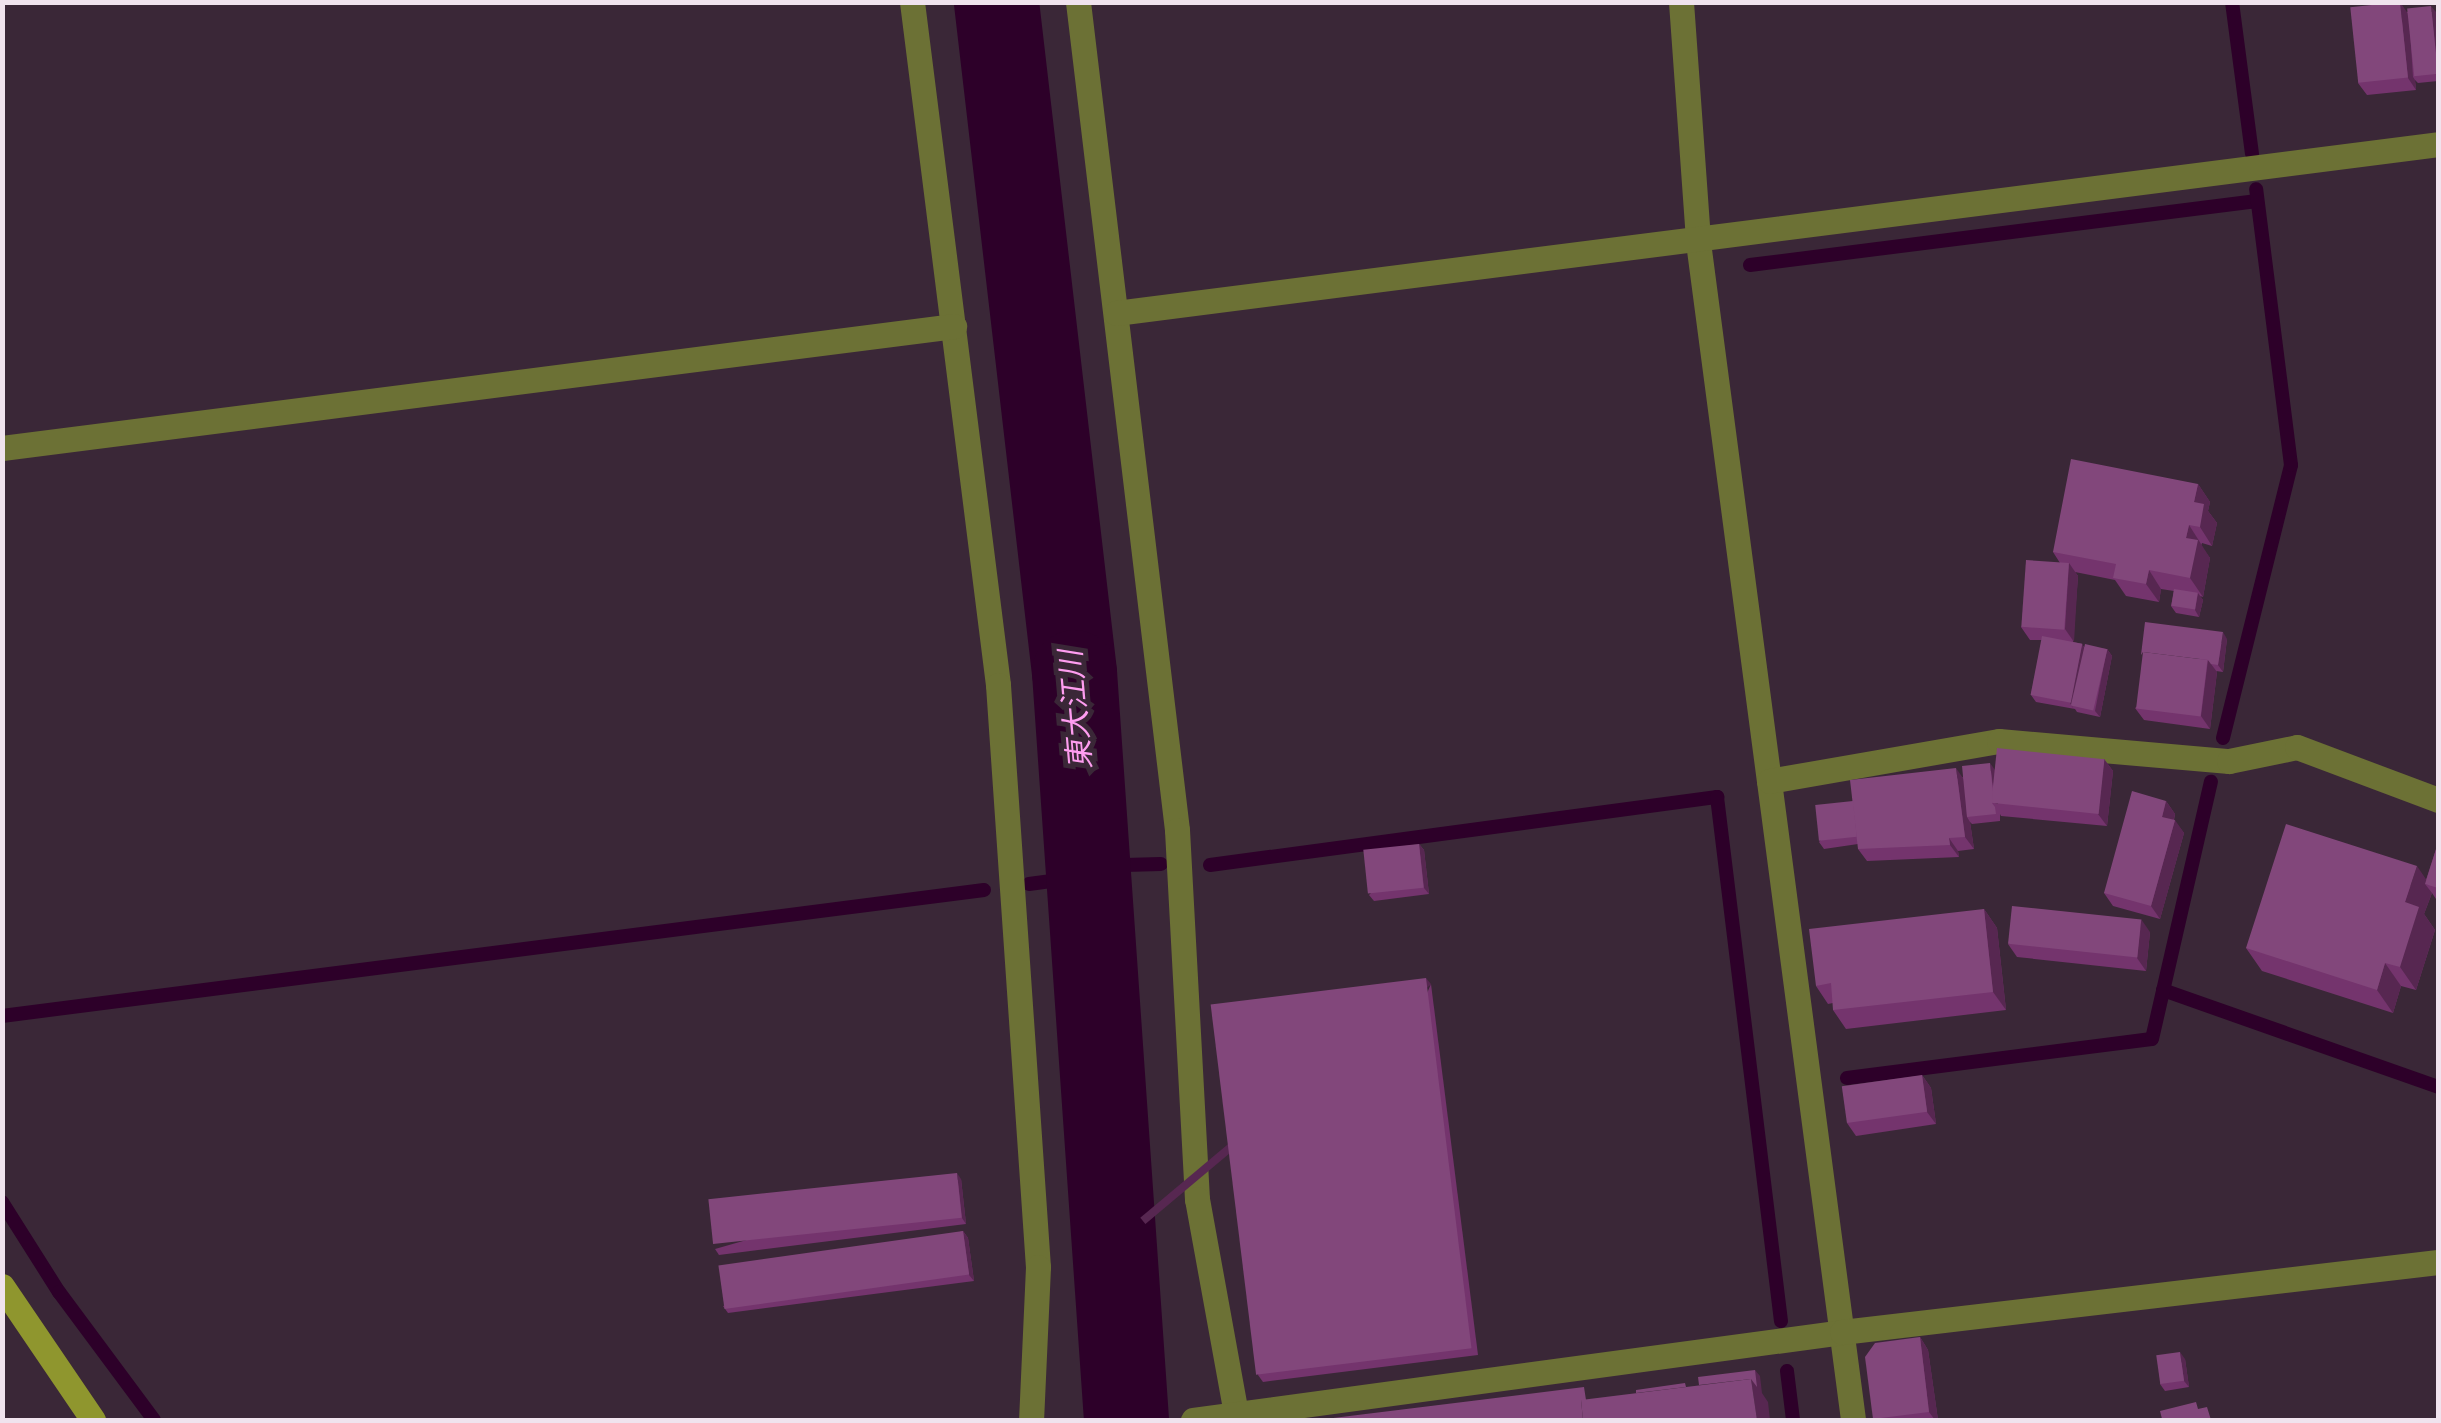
<!DOCTYPE html>
<html>
<head>
<meta charset="utf-8">
<style>
  body { margin:0 }
  #map { position:relative; width:2441px; height:1423px; overflow:hidden; background:#3a2737; font-family:Lora,"Noto Sans JP",serif }
  div>[style] { position:absolute }
  .stream>* { height:14px; margin:-7px; padding:0 7px; transform-origin:7px; border-radius:7px; background:#2d0029 }
  .river>* { height:85px; margin:-42.5px; padding:0 42.5px; transform-origin:42.5px; border-radius:42.5px; background:#2d0029 }
  .street>* { height:25px; margin:-12.5px; padding:0 12.5px; transform-origin:12.5px; border-radius:12.5px; background:#6c7135 }
  .secondary>* { height:25px; margin:-12.5px; padding:0 12.5px; transform-origin:12.5px; border-radius:12.5px; background:#8f962e }
  .wall>* { inset:0; background:#74346d }
  .shaded-wall>* { inset:0; background:#572751; transform-origin:0 0 }
  .building>* { inset:0; background:#82477b; transform-origin:0 0 }
  span { translate:-50% -50%; white-space:nowrap; text-align:center; line-height:1.15; -webkit-text-stroke:10px #3a2737; paint-order:stroke }
  .water-label { font-size:30px; color:#fe9df0; font-style:italic }
  .frame { position:absolute; inset:0; border:5px solid #f0e3ee; pointer-events:none }
</style>
</head>
<body>
<div id="map">
  <div class="stream">
    <i style="left:2232px;top:2px;width:153px;rotate:82.5deg"></i>
    <i style="left:1750px;top:265px;width:511px;rotate:-7.19deg"></i>
    <i style="left:2223px;top:738px;width:281px;rotate:-76deg"></i>
    <i style="left:2291px;top:465px;width:278px;rotate:-97.2deg"></i>
    <i style="left:1210px;top:865px;width:512px;rotate:-7.64deg"></i>
    <i style="left:1717px;top:797px;width:528px;rotate:83.04deg"></i>
    <i style="left:1088px;top:866px;width:73px;rotate:-1.6deg"></i>
    <i style="left:1029px;top:884px;width:61px;rotate:-7.6deg"></i>
    <i style="left:2163px;top:990px;width:292px;rotate:19.4deg"></i>
    <i style="left:2px;top:1016px;width:990px;rotate:-7.31deg"></i>
    <i style="left:1847px;top:1078px;width:307px;rotate:-7.3deg"></i>
    <i style="left:2152px;top:1039px;width:264px;rotate:-77.1deg"></i>
    <i style="left:2px;top:1202px;width:107px;rotate:57.7deg"></i>
    <i style="left:59px;top:1292px;width:159px;rotate:53.4deg"></i>
    <i style="left:1787px;top:1371px;width:49px;rotate:83deg"></i>
  </div>
  <div class="river">
    <i style="left:996px;top:2px;width:675px;rotate:83.36deg"></i>
    <i style="left:1074px;top:672px;width:750px;rotate:86.02deg"></i>
  </div>
  <div class="street">
    <i style="left:912px;top:2px;width:688px;rotate:82.82deg"></i>
    <i style="left:998px;top:685px;width:583px;rotate:86.07deg"></i>
    <i style="left:1038px;top:1267px;width:153px;rotate:92.6deg"></i>
    <i style="left:1078px;top:2px;width:834px;rotate:83.18deg"></i>
    <i style="left:1177px;top:830px;width:370px;rotate:86.9deg"></i>
    <i style="left:1197px;top:1199px;width:225px;rotate:79.7deg"></i>
    <i style="left:1681px;top:2px;width:241px;rotate:85.9deg"></i>
    <i style="left:1698px;top:242px;width:1188px;rotate:82.5deg"></i>
    <i style="left:1116px;top:313px;width:1333px;rotate:-7.28deg"></i>
    <i style="left:2px;top:448px;width:960px;rotate:-7.3deg"></i>
    <i style="left:1769px;top:781px;width:233px;rotate:-9.9deg"></i>
    <i style="left:1999px;top:741px;width:231px;rotate:5deg"></i>
    <i style="left:2229px;top:761px;width:69px;rotate:-11.6deg"></i>
    <i style="left:2297px;top:747px;width:151px;rotate:20.6deg"></i>
    <i style="left:1193px;top:1420px;width:655px;rotate:-7.72deg"></i>
    <i style="left:1842px;top:1332px;width:600px;rotate:-6.7deg"></i>
  </div>
  <div class="secondary">
    <i style="left:2px;top:1286px;width:162px;rotate:55.8deg"></i>
  </div>
  <div class="wall">
    <i style="clip-path:polygon(2407px 12px,2436px 12px,2438px 39px,2438px 81px,2418px 83px,2415px 80px,2416px 90px,2367px 95px,2358px 83px)"></i>
    <i style="clip-path:polygon(2198px 484px,2210px 502px,2208px 511px,2217px 523px,2212px 546px,2202px 543px,2201px 546px,2210px 558px,2203px 597px,2200px 596px,2203px 600px,2199px 617px,2176px 613px,2171px 606px,2174px 591px,2161px 589px,2159px 602px,2126px 596px,2115px 580px,2075px 572px,2078px 576px,2073px 642px,2082px 644px,2084px 647px,2107px 649px,2112px 656px,2100px 717px,2077px 712px,2075px 709px,2036px 702px,2031px 695px,2042px 640px,2030px 640px,2021px 627px,2060px 563px,2053px 552px)"></i>
    <i style="clip-path:polygon(2227px 639px,2223px 672px,2216px 671px,2217px 672px,2210px 729px,2144px 720px,2135px 708px)"></i>
    <i style="clip-path:polygon(2104px 759px,2113px 771px,2107px 826px,2001px 816px,2000px 814px,2000px 821px,1972px 824px,1970px 822px,1974px 849px,1958px 851px,1959px 857px,1867px 861px,1858px 849px,1858px 844px,1824px 849px,1819px 842px,1853px 802px,1995px 770px,1995px 774px)"></i>
    <i style="clip-path:polygon(2166px 801px,2175px 814px,2174px 820px,2184px 833px,2160px 919px,2113px 906px,2104px 893px)"></i>
    <i style="clip-path:polygon(2438px 843px,2438px 902px,2432px 893px,2424px 914px,2435px 930px,2416px 990px,2401px 986px,2393px 1013px,2262px 971px,2246px 948px,2426px 880px)"></i>
    <i style="clip-path:polygon(1419px 844px,1424px 850px,1429px 894px,1374px 901px,1369px 895px)"></i>
    <i style="clip-path:polygon(1984px 909px,1997px 928px,2006px 1010px,1846px 1029px,1833px 1010px,1833px 1003px,1828px 1004px,1816px 986px)"></i>
    <i style="clip-path:polygon(2150px 932px,2146px 971px,2017px 957px,2008px 944px)"></i>
    <i style="clip-path:polygon(1431px 984px,1478px 1355px,1263px 1382px,1258px 1375px)"></i>
    <i style="clip-path:polygon(1922px 1075px,1931px 1088px,1936px 1124px,1856px 1136px,1847px 1123px)"></i>
    <i style="clip-path:polygon(961px 1179px,966px 1224px,719px 1255px,715px 1249px)"></i>
    <i style="clip-path:polygon(963px 1231px,968px 1238px,974px 1281px,728px 1313px,723px 1306px)"></i>
    <i style="clip-path:polygon(1920px 1337px,1928px 1350px,1938px 1420px,1873px 1420px)"></i>
    <i style="clip-path:polygon(2185px 1359px,2189px 1387px,2165px 1391px,2160px 1384px)"></i>
  </div>
  <div class="shaded-wall">
    <i style="clip-path:polygon(2400px 2px,2409px 15px,2413px 77px,2415px 80px,2416px 90px,2408px 78px)"></i>
    <i style="clip-path:polygon(2431px 6px,2436px 12px,2438px 39px,2438px 75px)"></i>
    <i style="clip-path:polygon(2198px 484px,2210px 502px,2208px 511px,2217px 523px,2212px 546px,2200px 527px,2194px 502px)"></i>
    <i style="clip-path:polygon(2189px 525px,2210px 558px,2203px 597px,2190px 578px,2186px 538px)"></i>
    <i style="clip-path:polygon(2069px 563px,2078px 576px,2074px 642px,2065px 629px)"></i>
    <i style="clip-path:polygon(2149px 570px,2161px 589px,2159px 602px,2146px 584px)"></i>
    <i style="clip-path:polygon(2198px 593px,2203px 600px,2199px 617px,2195px 610px)"></i>
    <i style="clip-path:polygon(2223px 632px,2227px 639px,2223px 672px,2218px 665px)"></i>
    <i style="clip-path:polygon(2082px 644px,2086px 650px,2072px 706px,2074px 710px,2070px 703px)"></i>
    <i style="clip-path:polygon(2107px 649px,2112px 656px,2100px 717px,2095px 711px)"></i>
    <i style="clip-path:polygon(2208px 660px,2217px 672px,2210px 729px,2201px 716px)"></i>
    <i style="clip-path:polygon(2104px 759px,2113px 771px,2107px 826px,2098px 814px)"></i>
    <i style="clip-path:polygon(1990px 763px,1995px 770px,1998px 804px,1995px 803px)"></i>
    <i style="clip-path:polygon(1956px 768px,1965px 781px,1967px 817px,1970px 822px,1974px 849px,1965px 837px)"></i>
    <i style="clip-path:polygon(2166px 801px,2175px 814px,2171px 829px,2162px 817px)"></i>
    <i style="clip-path:polygon(2175px 820px,2184px 833px,2160px 919px,2151px 906px)"></i>
    <i style="clip-path:polygon(1949px 838px,1958px 851px,1959px 857px,1950px 845px)"></i>
    <i style="clip-path:polygon(1419px 844px,1424px 850px,1429px 894px,1424px 888px)"></i>
    <i style="clip-path:polygon(2417px 866px,2430px 885px,2425px 884px,2432px 893px,2424px 914px,2435px 930px,2416px 990px,2400px 967px,2405px 902px)"></i>
    <i style="clip-path:polygon(1984px 909px,1997px 928px,2006px 1010px,1993px 992px)"></i>
    <i style="clip-path:polygon(2141px 919px,2150px 932px,2146px 971px,2137px 958px)"></i>
    <i style="clip-path:polygon(2385px 963px,2401px 986px,2393px 1013px,2377px 990px)"></i>
    <i style="left:1426px;top:978px;width:8px;height:373px;rotate:50deg"></i>
    <i style="clip-path:polygon(1922px 1075px,1931px 1088px,1936px 1124px,1927px 1112px)"></i>
    <i style="clip-path:polygon(957px 1173px,961px 1179px,966px 1224px,962px 1218px)"></i>
    <i style="clip-path:polygon(963px 1231px,968px 1238px,974px 1281px,969px 1275px)"></i>
    <i style="clip-path:polygon(1920px 1337px,1928px 1350px,1938px 1420px,1935px 1420px,1929px 1412px)"></i>
    <i style="clip-path:polygon(2180px 1352px,2185px 1359px,2189px 1387px,2184px 1381px)"></i>
    <i style="clip-path:polygon(1755px 1370px,1760px 1376px,1762px 1393px,1768px 1402px,1770px 1420px,1757px 1420px,1751px 1379px)"></i>
  </div>
  <div class="building">
    <i style="left:2400px;top:2px;width:76px;height:50px;rotate:84deg"></i>
    <i style="left:2431px;top:6px;width:68px;height:24px;rotate:84deg"></i>
    <i style="clip-path:polygon(2071px 459px,2198px 484px,2194px 502px,2204px 504px,2200px 527px,2189px 525px,2186px 538px,2198px 540px,2190px 578px,2149px 570px,2146px 584px,2113px 578px,2116px 564px,2053px 552px)"></i>
    <i style="left:2026px;top:560px;width:43px;height:67px;rotate:4deg"></i>
    <i style="left:2174px;top:589px;width:24px;height:17px;rotate:9deg"></i>
    <i style="clip-path:polygon(2145px 622px,2223px 632px,2218px 665px,2211px 664px,2208px 660px,2143px 652px,2141px 655px)"></i>
    <i style="left:2042px;top:636px;width:41px;height:60px;rotate:11deg"></i>
    <i style="left:2085px;top:644px;width:23px;height:63px;rotate:13deg"></i>
    <i style="left:2143px;top:652px;width:65px;height:57px;rotate:7deg"></i>
    <i style="left:1997px;top:748px;width:108px;height:55px;rotate:6deg"></i>
    <i style="clip-path:polygon(1990px 763px,1993px 792px,1992px 803px,1995px 807px,1996px 814px,1967px 817px,1962px 766px)"></i>
    <i style="clip-path:polygon(1956px 768px,1965px 837px,1949px 838px,1950px 845px,1858px 849px,1850px 780px)"></i>
    <i style="clip-path:polygon(2132px 791px,2166px 801px,2162px 817px,2175px 820px,2151px 906px,2104px 893px)"></i>
    <i style="left:1853px;top:801px;width:36px;height:38px;rotate:84deg"></i>
    <i style="clip-path:polygon(2286px 824px,2417px 866px,2405px 902px,2419px 907px,2400px 967px,2385px 963px,2377px 990px,2246px 948px)"></i>
    <i style="clip-path:polygon(2438px 843px,2438px 888px,2425px 884px)"></i>
    <i style="left:1419px;top:844px;width:44px;height:56px;rotate:84deg"></i>
    <i style="left:2012px;top:906px;width:130px;height:38px;rotate:6deg"></i>
    <i style="clip-path:polygon(1984px 909px,1993px 992px,1833px 1010px,1831px 983px,1816px 986px,1809px 929px)"></i>
    <i style="left:1426px;top:978px;width:373px;height:217px;rotate:83deg"></i>
    <i style="left:1922px;top:1075px;width:37px;height:81px;rotate:82deg"></i>
    <i style="left:957px;top:1173px;width:45px;height:250px;rotate:84deg"></i>
    <i style="left:963px;top:1231px;width:44px;height:247px;rotate:82deg"></i>
    <i style="clip-path:polygon(1920px 1337px,1929px 1412px,1873px 1419px,1865px 1357px,1875px 1343px)"></i>
    <i style="left:2180px;top:1352px;width:29px;height:24px;rotate:82deg"></i>
    <i style="clip-path:polygon(1755px 1370px,1757px 1387px,1751px 1379px,1699px 1385px,1698px 1377px)"></i>
    <i style="clip-path:polygon(1751px 1379px,1757px 1420px,1583px 1420px,1581px 1400px)"></i>
    <i style="clip-path:polygon(1685px 1383px,1686px 1387px,1636px 1393px,1636px 1390px)"></i>
    <i style="clip-path:polygon(1584px 1387px,1586px 1400px,1581px 1400px,1583px 1420px,1317px 1420px)"></i>
    <i style="clip-path:polygon(2196px 1402px,2198px 1409px,2207px 1407px,2211px 1420px,2158px 1420px,2162px 1419px,2160px 1411px)"></i>
  </div>
  <div class="water-label">
    <span style="left:1075px;top:710px;rotate:-95deg">東大江川</span>
  </div>
  <div class="frame"></div>
</div>
</body>
</html>
